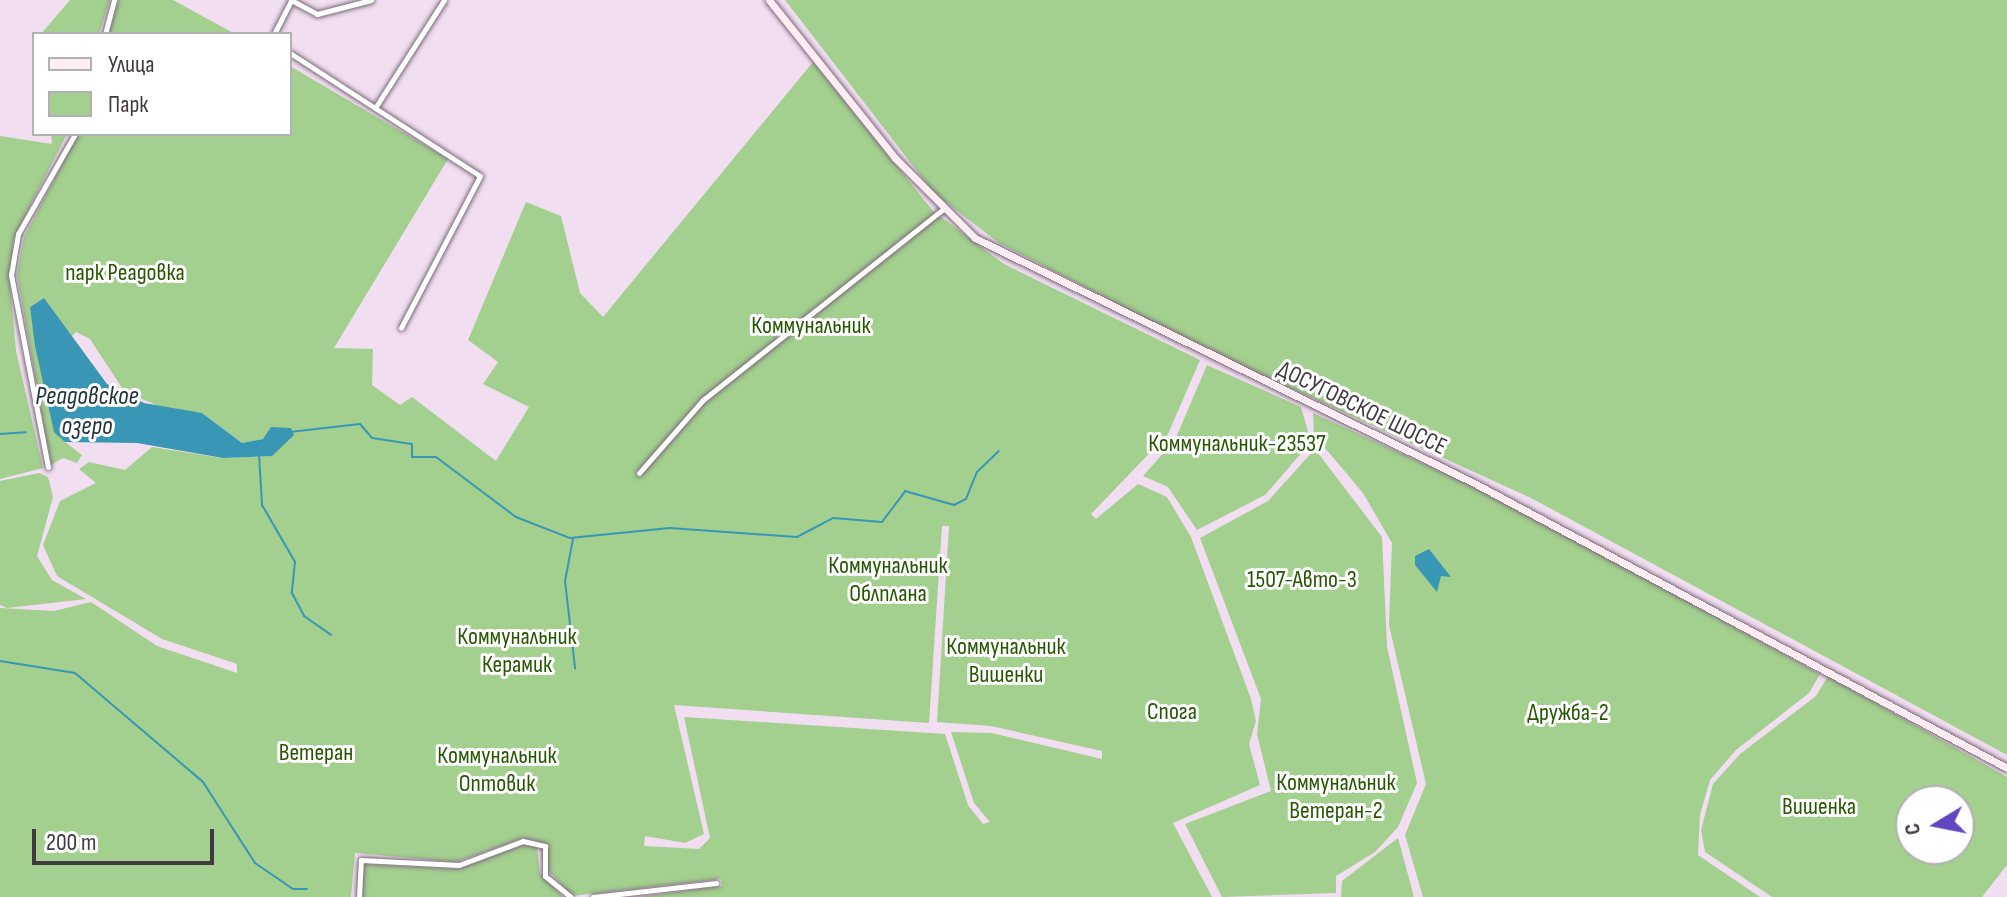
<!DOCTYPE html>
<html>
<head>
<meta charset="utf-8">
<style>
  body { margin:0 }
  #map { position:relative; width:2007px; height:897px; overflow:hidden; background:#f1def1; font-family:"Sofia Sans Condensed",sans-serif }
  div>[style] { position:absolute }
  .green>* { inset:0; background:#a3cf8f }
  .water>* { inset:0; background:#3997b5 }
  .stream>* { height:2px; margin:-1px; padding:0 1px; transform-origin:1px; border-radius:1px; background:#3997b5 }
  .roads { filter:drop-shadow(0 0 2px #7a697a) drop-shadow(0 0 2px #7a697a) }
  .minor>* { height:5px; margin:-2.5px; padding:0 2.5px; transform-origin:2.5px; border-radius:2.5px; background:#fff }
  .secondary>* { height:7px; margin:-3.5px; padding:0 3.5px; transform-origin:3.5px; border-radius:3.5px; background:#fdecf1 }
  span { translate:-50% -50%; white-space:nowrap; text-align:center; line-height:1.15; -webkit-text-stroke:6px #fff; paint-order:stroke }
  .park-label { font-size:24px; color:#265700 }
  .street-label { font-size:24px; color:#413a41 }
  .water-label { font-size:26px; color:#1e333b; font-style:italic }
  .legend { position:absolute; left:32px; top:32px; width:260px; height:104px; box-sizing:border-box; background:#fff; border:2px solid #b3b0b3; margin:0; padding:10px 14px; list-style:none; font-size:24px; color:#413a41 }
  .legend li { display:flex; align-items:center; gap:16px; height:40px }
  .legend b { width:40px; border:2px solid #b3b0b3 }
  .north { position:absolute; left:1895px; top:785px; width:80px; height:80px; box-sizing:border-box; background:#fff; border:2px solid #b3b0b3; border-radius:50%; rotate:260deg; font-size:22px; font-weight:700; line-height:32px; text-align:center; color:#413a41 }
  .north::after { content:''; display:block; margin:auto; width:28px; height:36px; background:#6146bf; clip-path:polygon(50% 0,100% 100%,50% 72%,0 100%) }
  .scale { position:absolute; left:32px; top:829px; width:182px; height:36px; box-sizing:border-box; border:4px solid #413a41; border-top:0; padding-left:10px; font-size:24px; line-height:28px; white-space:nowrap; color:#413a41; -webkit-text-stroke:6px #fff; paint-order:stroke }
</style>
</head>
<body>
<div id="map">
  <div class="green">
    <i style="clip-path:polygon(70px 0,110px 0,99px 34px,41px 34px)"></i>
    <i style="clip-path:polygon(118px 0,173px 0,235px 34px,109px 34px)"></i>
    <i style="clip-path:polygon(785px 0,2007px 0,2007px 755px,1531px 498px,1209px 351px,999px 243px,934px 193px)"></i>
    <i style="clip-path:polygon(evenodd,813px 62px,933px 211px,1004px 264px,1200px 360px,1168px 434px,1091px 514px,1096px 519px,1138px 484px,1167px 497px,1191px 537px,1251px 699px,1256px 721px,1249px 744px,1260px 785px,1173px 823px,1212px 897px,640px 897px,722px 886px,721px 879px,572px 896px,548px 870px,547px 844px,523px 838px,456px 862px,355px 853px,351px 897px,0 897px,0 608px,54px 611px,91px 602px,157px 646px,237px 673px,237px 664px,162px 639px,57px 576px,43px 545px,60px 501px,96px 483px,79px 469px,89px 462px,125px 470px,152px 447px,222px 458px,271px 456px,263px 439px,242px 443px,202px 413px,165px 409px,124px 391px,90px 339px,76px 332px,68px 340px,44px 298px,30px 307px,48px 404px,65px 442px,82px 455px,77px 463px,63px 458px,51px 465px,17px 275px,24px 237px,78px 134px,290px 134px,290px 66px,448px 159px,334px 348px,373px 349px,372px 385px,400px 405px,412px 397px,496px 461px,529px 407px,483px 384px,498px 362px,468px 340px,526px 202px,561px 216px,580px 293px,603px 317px,813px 62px,942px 526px,949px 526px,937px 722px,991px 726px,1102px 751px,1102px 759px,992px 733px,951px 732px,974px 803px,990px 822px,983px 824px,968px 805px,945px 734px,684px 717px,710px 838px,699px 849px,644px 846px,645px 836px,685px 843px,704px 834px,674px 705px,929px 723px,942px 526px)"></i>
    <i style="clip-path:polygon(51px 134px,67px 134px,14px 237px,9px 275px,16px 351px,43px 468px,0 479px,0 136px,52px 144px)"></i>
    <i style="clip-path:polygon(1207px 365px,1301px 407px,1311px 442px,1265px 495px,1197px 530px,1168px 487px,1143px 476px,1175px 440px)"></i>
    <i style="clip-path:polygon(1313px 413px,1509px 503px,1820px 674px,1809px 693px,1736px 750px,1710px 780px,1700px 815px,1698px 855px,1760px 897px,1423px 897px,1405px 835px,1426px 784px,1389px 625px,1392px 543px,1363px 493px,1314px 435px)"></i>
    <i style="clip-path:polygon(1315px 449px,1382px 537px,1387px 647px,1417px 783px,1398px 827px,1375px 852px,1336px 876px,1336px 893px,1222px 897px,1185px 824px,1271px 791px,1257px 734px,1261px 699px,1200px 538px,1268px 501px)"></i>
    <i style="clip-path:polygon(39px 473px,48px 477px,53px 497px,37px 556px,52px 580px,86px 599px,7px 608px,0 605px,0 481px)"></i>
    <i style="clip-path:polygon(evenodd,1828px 676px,2007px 777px,2007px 865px,1982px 897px,1772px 897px,1705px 852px,1701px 830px,1713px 784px,1740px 754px,1816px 696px,1828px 676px,1911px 801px,1959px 801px,1959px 849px,1911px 849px,1911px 801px)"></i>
    <i style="clip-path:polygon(1398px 838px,1414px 897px,1341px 897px,1342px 881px)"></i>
    <i style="clip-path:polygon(523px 845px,537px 847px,540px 873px,563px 897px,362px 897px,364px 864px,458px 869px)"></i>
  </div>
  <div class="water">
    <i style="clip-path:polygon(44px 298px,107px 384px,144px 403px,202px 413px,242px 443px,263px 439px,271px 427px,291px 428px,294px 435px,272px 456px,223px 458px,137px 443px,65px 442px,54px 432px,35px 346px,30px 307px)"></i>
    <i style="clip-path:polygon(1429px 549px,1451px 577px,1441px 576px,1437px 592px,1415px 565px,1415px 556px)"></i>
  </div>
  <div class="stream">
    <i style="left:290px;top:432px;width:70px;rotate:-6.5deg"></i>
    <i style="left:360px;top:424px;width:18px;rotate:49deg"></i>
    <i style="left:372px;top:438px;width:40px;rotate:8.5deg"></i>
    <i style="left:412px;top:444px;width:13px;rotate:90deg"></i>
    <i style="left:412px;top:457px;width:24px"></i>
    <i style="left:436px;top:457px;width:100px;rotate:36.9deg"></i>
    <i style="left:516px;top:517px;width:58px;rotate:21.3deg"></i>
    <i style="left:570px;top:538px;width:100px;rotate:-5.7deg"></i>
    <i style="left:670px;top:528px;width:127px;rotate:4.1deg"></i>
    <i style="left:797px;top:537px;width:41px;rotate:-27.8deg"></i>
    <i style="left:833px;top:518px;width:49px;rotate:4.7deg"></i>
    <i style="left:882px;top:522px;width:39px;rotate:-53deg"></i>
    <i style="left:905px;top:491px;width:51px;rotate:15.9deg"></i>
    <i style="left:954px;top:505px;width:13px;rotate:-27deg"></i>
    <i style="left:966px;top:499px;width:29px;rotate:-68deg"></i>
    <i style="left:977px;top:472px;width:30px;rotate:-44deg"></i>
    <i style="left:0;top:434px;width:26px;rotate:-4deg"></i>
    <i style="left:259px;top:454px;width:51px;rotate:86.6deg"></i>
    <i style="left:262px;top:505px;width:66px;rotate:59.9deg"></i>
    <i style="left:295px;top:562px;width:31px;rotate:96deg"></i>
    <i style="left:292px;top:593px;width:26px;rotate:62deg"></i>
    <i style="left:304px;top:616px;width:33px;rotate:35deg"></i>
    <i style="left:573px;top:539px;width:43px;rotate:100.8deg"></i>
    <i style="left:565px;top:581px;width:88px;rotate:83.4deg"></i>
    <i style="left:0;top:661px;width:76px;rotate:9.1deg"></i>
    <i style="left:75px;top:673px;width:168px;rotate:40.4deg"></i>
    <i style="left:203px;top:782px;width:96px;rotate:57.3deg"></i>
    <i style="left:255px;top:863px;width:46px;rotate:34.4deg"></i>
    <i style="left:293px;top:889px;width:14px"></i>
  </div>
  <div class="roads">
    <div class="minor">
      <i style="left:291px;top:0;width:30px;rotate:28deg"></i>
      <i style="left:317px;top:14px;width:56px;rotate:-14.5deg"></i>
      <i style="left:105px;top:34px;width:35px;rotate:-75deg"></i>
      <i style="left:274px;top:34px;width:38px;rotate:-63deg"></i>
      <i style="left:290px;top:53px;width:226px;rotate:32.9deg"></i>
      <i style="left:480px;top:176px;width:171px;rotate:117.5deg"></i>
      <i style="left:375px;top:108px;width:128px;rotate:-57.4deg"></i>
      <i style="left:48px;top:467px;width:196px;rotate:-100.9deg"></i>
      <i style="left:11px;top:275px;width:42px;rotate:-80.3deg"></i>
      <i style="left:18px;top:234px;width:115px;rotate:-60.3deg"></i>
      <i style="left:639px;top:473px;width:97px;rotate:-48.8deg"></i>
      <i style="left:703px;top:400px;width:307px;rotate:-38.5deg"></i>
      <i style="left:359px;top:897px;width:37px;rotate:-87deg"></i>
      <i style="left:361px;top:860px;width:98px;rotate:2.9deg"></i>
      <i style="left:459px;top:865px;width:68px;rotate:-20.6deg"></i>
      <i style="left:523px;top:841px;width:23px;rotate:13deg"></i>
      <i style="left:545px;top:846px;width:30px;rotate:90deg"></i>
      <i style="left:545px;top:876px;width:33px;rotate:39deg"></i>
      <i style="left:593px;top:897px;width:124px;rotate:-6.5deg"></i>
    </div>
    <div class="secondary">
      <i style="left:769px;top:0;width:202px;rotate:51.4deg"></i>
      <i style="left:895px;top:158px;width:113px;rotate:45deg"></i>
      <i style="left:975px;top:238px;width:556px;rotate:26.15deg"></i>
      <i style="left:1474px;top:483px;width:604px;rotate:28.13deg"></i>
    </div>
  </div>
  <div class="park-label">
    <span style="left:125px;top:273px">парк Реадовка</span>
    <span style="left:811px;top:326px">Коммунальник</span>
    <span style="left:1237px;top:444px">Коммунальник-23537</span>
    <span style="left:888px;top:580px">Коммунальник<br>Облплана</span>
    <span style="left:1302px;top:580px">1507-Авто-3</span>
    <span style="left:517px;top:651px">Коммунальник<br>Керамик</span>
    <span style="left:1006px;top:661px">Коммунальник<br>Вишенки</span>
    <span style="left:1172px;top:712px">Спога</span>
    <span style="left:1568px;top:713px">Дружба-2</span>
    <span style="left:316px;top:753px">Ветеран</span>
    <span style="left:497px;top:770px">Коммунальник<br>Оптовик</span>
    <span style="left:1336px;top:797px">Коммунальник<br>Ветеран-2</span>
    <span style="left:1819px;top:807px">Вишенка</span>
  </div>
  <div class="street-label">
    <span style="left:1362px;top:408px;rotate:26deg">ДОСУГОВСКОЕ ШОССЕ</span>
  </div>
  <div class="water-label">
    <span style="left:87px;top:412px">Реадовское<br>озеро</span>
  </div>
  <ul class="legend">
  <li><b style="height:10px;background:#fdecf1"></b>Улица</li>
  <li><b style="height:22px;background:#a3cf8f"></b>Парк</li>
  </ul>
  <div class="north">С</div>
  <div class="scale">200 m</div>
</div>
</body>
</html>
